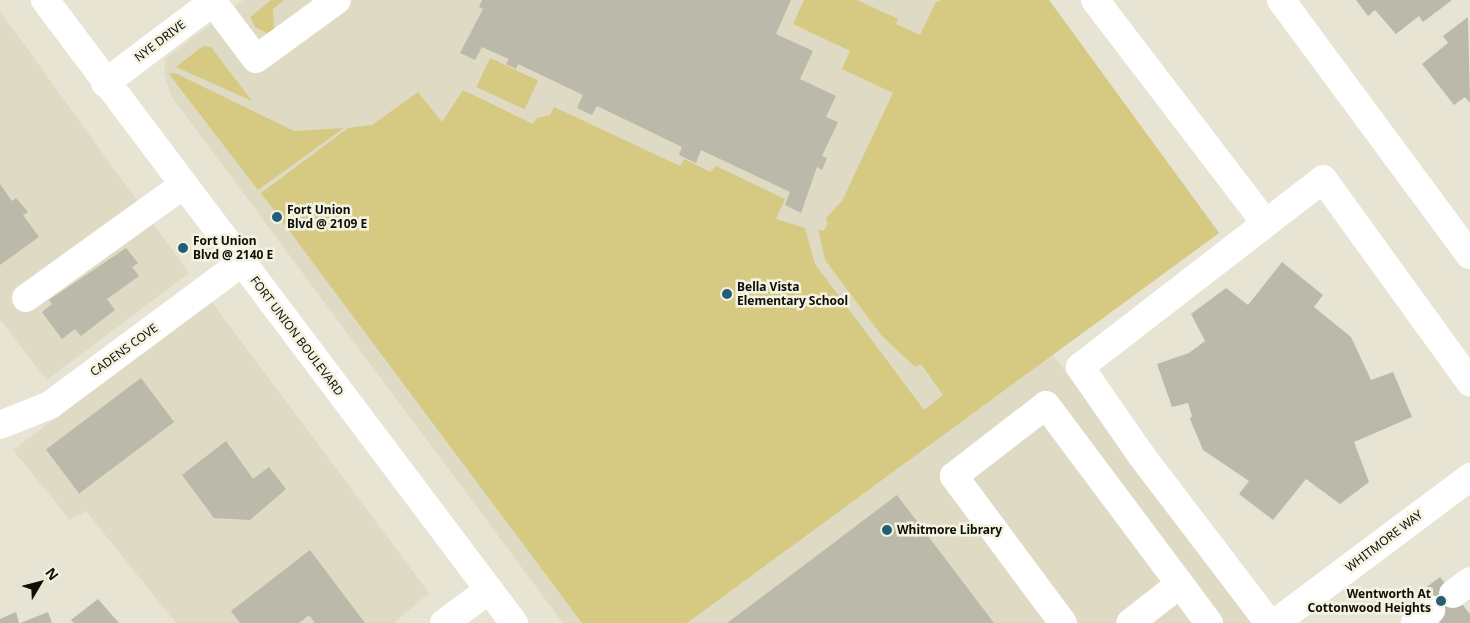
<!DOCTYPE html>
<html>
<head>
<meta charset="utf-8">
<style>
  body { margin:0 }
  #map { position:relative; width:1470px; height:623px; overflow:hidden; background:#e7e4d4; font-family:"Noto Sans",sans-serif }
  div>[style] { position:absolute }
  .built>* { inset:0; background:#dedac3 }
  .green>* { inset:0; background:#d6ca83; transform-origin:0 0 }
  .building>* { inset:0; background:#bbb9aa; transform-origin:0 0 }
  .minor>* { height:28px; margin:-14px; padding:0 14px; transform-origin:14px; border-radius:14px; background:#fff }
  .major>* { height:28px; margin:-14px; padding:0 14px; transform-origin:14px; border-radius:14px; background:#fff }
  .dots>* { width:14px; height:14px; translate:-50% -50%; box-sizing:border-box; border:2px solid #f4f2e1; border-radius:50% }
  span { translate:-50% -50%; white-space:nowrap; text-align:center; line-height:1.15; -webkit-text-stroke:5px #f4f2e1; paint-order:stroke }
  .street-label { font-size:12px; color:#0f0f09 }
  .poi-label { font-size:12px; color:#0f0f09; font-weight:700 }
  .left { translate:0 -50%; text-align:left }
  .right { translate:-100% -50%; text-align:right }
  .north { position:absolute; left:15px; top:558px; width:50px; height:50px; -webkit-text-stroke:4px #f4f2e1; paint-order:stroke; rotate:53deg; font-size:14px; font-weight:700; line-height:20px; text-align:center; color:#0f0f09 }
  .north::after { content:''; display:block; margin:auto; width:18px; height:22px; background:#0f0f09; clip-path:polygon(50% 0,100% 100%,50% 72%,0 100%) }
</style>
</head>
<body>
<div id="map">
  <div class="built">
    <i style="clip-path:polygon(243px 0,1049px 0,1219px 233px,1053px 355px,1251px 623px,563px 623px,171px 96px,164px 73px,166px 58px)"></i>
    <i style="clip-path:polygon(0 11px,189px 273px,47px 380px,0 320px)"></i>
    <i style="clip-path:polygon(211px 301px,429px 593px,394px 623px,176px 623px,86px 511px,70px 520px,13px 450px)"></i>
  </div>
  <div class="green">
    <i style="clip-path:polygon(271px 0,284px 0,273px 9px,274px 32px,268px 34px,255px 27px,250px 17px)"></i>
    <i style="clip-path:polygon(804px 0,857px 0,898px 19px,896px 24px,920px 35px,936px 2px,942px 0,1049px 0,1219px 233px,687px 623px,582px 623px,261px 193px,348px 128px,372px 125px,418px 92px,442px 122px,463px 90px,533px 124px,537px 118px,550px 115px,554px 107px,680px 166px,684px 159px,710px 172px,716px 166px,785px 199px,776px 219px,805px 228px,815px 264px,924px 410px,943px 395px,921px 364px,915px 367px,882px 336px,825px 260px,818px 229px,823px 231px,828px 224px,826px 218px,842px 201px,893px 93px,842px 69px,850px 51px,793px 24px)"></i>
    <i style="clip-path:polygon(203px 46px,211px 47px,252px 101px,176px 67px)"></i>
    <i style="left:490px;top:58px;width:53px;height:32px;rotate:25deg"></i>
    <i style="clip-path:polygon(175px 73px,294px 131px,344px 128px,258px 190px,169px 74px)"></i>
  </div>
  <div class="building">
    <i style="clip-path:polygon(482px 0,791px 0,776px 34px,813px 51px,800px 79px,836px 96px,826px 117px,838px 122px,822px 156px,827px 158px,822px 170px,817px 167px,801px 213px,785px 205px,790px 192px,701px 150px,696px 163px,679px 155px,682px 147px,597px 106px,592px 115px,577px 108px,583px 95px,518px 64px,516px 69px,506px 64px,509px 59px,482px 47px,475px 60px,460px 53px,483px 9px,479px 7px)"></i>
    <i style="clip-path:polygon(1356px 0,1452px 0,1423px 22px,1419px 16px,1396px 34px,1375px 10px,1368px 16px)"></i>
    <i style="clip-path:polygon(1468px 17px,1470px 103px,1465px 97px,1454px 105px,1422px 64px,1448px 43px,1443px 36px)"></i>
    <i style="clip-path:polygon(0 184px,12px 201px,16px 198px,28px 212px,23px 215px,39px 237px,0 265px)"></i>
    <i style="clip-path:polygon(126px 248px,138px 263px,132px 267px,139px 276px,107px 299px,115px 310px,81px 336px,75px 329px,62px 339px,42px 312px,52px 304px,49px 300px)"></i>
    <i style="clip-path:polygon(1282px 262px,1323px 295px,1314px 307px,1351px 337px,1371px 380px,1393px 372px,1412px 417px,1354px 442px,1369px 482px,1340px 504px,1306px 479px,1273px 520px,1239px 494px,1249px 481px,1203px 450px,1190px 419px,1192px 416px,1188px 403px,1172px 407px,1157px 364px,1189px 353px,1205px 341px,1191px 314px,1226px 288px,1248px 305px)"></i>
    <i style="left:141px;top:378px;width:55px;height:119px;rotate:53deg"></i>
    <i style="clip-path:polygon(226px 441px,253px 479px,269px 467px,286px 489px,250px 520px,214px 518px,182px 475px)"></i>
    <i style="clip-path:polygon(897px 495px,994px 623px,727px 623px,803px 566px)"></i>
    <i style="clip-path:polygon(310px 550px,365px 623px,315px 623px,309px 615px,299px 623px,240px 623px,231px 611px)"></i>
    <i style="clip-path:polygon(1440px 577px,1470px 614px,1470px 623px,1440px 623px,1418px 593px)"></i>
    <i style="clip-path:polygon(98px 599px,119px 623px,74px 623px,71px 620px)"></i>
    <i style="clip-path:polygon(16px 612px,19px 623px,0 623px,0 619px)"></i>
    <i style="clip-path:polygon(48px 612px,52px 623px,20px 623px)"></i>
  </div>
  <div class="minor">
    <i style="left:1095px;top:0;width:280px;rotate:52.6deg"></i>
    <i style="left:1281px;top:0;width:317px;rotate:53.5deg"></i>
    <i style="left:213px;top:2px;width:71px;rotate:53deg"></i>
    <i style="left:256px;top:59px;width:100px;rotate:-36.1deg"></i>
    <i style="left:105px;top:83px;width:138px;rotate:-37deg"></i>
    <i style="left:26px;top:298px;width:193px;rotate:-35.7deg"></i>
    <i style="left:0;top:425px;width:54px;rotate:-21.8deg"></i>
    <i style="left:50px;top:405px;width:238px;rotate:-36.6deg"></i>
    <i style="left:1180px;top:584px;width:49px;rotate:53.4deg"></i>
    <i style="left:1453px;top:594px;width:21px;rotate:-37deg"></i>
    <i style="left:444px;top:623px;width:56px;rotate:-36.3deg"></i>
    <i style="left:1063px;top:623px;width:183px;rotate:-126.6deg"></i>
    <i style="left:954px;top:476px;width:116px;rotate:-37.7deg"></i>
    <i style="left:1046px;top:405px;width:224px;rotate:53.2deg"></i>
    <i style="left:1180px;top:584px;width:63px;rotate:142deg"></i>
    <i style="left:1269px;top:623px;width:211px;rotate:-127.3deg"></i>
    <i style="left:1141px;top:455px;width:107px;rotate:-124.7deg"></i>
    <i style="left:1080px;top:367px;width:307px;rotate:-37.7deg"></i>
    <i style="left:1323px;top:179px;width:251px;rotate:54.1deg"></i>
    <i style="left:1275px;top:623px;width:244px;rotate:-36.8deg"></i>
    <i style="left:1415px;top:623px;width:21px;rotate:-39deg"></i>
  </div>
  <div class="major">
    <i style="left:45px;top:0;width:780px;rotate:53.03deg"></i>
  </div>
  <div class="dots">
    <i style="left:277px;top:217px;background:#255c77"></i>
    <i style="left:183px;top:248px;background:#255c77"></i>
    <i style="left:727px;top:294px;background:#255c77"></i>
    <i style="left:887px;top:530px;background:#255c77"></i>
    <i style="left:1441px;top:601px;background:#255c77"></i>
  </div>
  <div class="street-label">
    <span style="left:160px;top:41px;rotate:-37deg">NYE DRIVE</span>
    <span style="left:297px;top:336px;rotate:53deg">FORT UNION BOULEVARD</span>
    <span style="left:124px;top:350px;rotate:-36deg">CADENS COVE</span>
    <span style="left:1384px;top:541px;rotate:-37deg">WHITMORE WAY</span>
  </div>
  <div class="poi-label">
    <span class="left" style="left:287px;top:217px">Fort Union<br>Blvd @ 2109 E</span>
    <span class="left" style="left:193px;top:248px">Fort Union<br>Blvd @ 2140 E</span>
    <span class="left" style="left:737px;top:294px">Bella Vista<br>Elementary School</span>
    <span class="left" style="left:897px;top:530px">Whitmore Library</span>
    <span class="right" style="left:1431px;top:601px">Wentworth At<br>Cottonwood Heights</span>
  </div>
  <div class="north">N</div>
</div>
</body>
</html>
